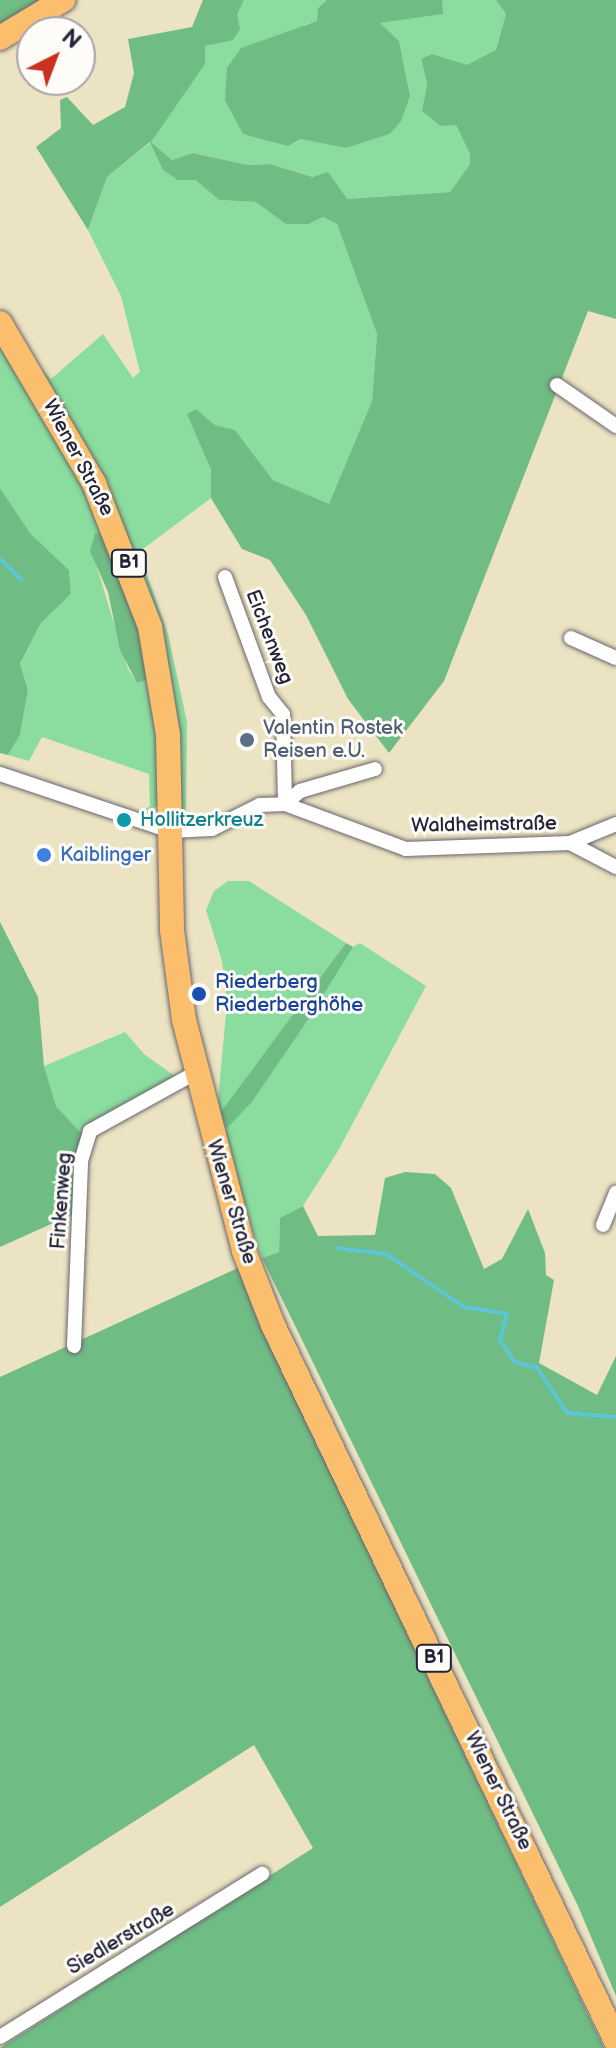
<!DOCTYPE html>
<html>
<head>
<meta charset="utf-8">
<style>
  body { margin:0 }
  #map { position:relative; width:616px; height:2048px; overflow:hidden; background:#ece3c3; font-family:"Balsamiq Sans",sans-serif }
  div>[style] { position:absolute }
  .green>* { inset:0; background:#8add9e }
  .forest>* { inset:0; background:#6fbc85 }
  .stream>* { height:4px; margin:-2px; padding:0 2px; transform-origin:2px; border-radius:2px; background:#5bc6d5 }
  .roads { filter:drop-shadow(0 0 2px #69666b) drop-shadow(0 0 2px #69666b) }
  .street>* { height:14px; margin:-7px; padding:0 7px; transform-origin:7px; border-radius:7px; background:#fff }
  .primary>* { height:24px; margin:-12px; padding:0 12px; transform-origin:12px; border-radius:12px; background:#fabe6d }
  .dots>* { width:22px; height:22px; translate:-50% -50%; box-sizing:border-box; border:4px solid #fdfcf7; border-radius:50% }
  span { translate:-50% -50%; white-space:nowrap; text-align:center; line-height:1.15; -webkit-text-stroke:6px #fdfcf7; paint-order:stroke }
  .shield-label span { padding:2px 6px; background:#fdfcf7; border:2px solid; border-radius:6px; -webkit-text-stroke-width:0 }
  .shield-label { font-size:18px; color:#22223b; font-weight:700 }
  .street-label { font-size:20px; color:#22223b }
  .service-label { font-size:20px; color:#4e5e75 }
  .left { translate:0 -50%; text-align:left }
  .culture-label { font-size:20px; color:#0d838f }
  .shop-label { font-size:20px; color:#366cbe }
  .transit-label { font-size:20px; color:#164399 }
  .north { position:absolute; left:16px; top:16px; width:80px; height:80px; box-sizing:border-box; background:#fdfcf7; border:2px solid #a5a5ac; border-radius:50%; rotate:42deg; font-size:22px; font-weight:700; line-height:32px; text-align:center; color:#22223b }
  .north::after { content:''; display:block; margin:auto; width:28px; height:36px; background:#c8321e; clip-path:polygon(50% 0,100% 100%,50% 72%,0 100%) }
</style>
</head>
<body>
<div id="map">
  <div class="green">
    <i style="clip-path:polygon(evenodd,244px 0,327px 0,318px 8px,318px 21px,304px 25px,300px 139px,346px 148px,390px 134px,410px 96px,399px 41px,379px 23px,442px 14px,442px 0,496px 0,506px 14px,496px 50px,467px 66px,432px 54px,421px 60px,427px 84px,422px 111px,456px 125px,470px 154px,470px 164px,450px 192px,347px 199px,314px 177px,270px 164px,248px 165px,194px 153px,172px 160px,152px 143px,178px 180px,196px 179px,219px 200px,256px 202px,309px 224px,323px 217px,337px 224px,377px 334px,372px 401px,329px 505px,273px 480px,235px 430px,215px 425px,196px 409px,188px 414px,211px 471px,211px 498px,139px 552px,168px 634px,187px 722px,186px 811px,158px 806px,140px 813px,150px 806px,149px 774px,42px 737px,29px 761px,8px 755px,20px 735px,28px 690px,20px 665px,41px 623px,71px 594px,69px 570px,30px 533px,0 488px,0 328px,51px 379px,103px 334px,133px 378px,140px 372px,121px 296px,88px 230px,107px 177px,151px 142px,205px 46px,237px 15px,244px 0,95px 561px,149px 679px,137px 683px,128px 669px,95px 561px)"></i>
    <i style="clip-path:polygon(228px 881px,249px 881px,346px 943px,221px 1113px,227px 1127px,252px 1102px,353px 947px,360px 943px,426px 986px,338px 1151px,303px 1206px,280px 1219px,279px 1252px,262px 1258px,216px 1121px,227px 1003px,222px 961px,206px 910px,214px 891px)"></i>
    <i style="clip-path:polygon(125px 1032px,144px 1054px,176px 1077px,83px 1135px,56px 1106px,44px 1066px)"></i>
  </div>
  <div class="forest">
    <i style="clip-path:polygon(0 0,51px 0,0 26px)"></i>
    <i style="clip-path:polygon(203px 0,244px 0,237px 15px,240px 29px,233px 40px,205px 46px,205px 64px,151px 142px,172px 160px,193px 153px,248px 165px,270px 164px,313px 177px,328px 172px,347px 199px,450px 192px,470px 164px,470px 154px,456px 125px,441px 126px,422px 111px,427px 84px,421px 59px,432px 54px,467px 65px,496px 50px,506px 14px,496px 0,616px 0,616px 319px,588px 311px,444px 681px,389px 753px,348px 699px,306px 615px,270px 560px,242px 549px,211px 498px,211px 470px,187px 414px,196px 409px,215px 425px,235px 430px,273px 480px,329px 504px,372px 401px,377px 334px,337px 224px,323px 217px,309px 224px,286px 224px,256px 202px,219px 200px,196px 180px,178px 180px,163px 170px,150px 142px,107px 177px,88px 230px,36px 147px,61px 128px,60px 100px,67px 97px,93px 125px,125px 107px,134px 73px,128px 39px,192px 27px)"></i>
    <i style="clip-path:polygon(327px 0,442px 0,443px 14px,380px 23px,399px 41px,410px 96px,401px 121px,390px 134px,346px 148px,300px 139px,288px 146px,243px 134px,225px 100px,227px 68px,241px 48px,317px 21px,318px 8px)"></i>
    <i style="clip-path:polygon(0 488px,30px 533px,69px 570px,71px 594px,41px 623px,20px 664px,28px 690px,20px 735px,8px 755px,0 753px)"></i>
    <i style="clip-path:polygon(95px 533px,101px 534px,139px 627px,149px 679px,137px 683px,120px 650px,108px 592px,90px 551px)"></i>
    <i style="clip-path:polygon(0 922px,38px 997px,44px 1066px,56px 1106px,83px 1135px,80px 1211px,0 1247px)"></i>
    <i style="clip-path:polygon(346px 943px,353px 947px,307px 1021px,252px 1102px,227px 1128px,220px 1113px)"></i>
    <i style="clip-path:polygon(405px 1172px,435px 1174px,451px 1188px,484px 1269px,502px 1259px,528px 1209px,545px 1253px,546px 1275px,554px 1280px,539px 1363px,597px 1395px,616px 1356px,616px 1996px,578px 1906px,262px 1258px,279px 1252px,280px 1218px,303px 1206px,318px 1236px,375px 1235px,385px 1178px)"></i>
    <i style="clip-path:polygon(240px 1267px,253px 1309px,604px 2048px,0 2048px,313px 1848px,254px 1745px,0 1907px,0 1377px)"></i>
  </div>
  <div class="stream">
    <i style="left:0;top:559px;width:30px;rotate:44deg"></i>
    <i style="left:336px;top:1248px;width:50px;rotate:6.8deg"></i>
    <i style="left:386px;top:1254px;width:94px;rotate:34.2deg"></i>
    <i style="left:464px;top:1307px;width:44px;rotate:9.2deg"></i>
    <i style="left:507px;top:1314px;width:27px;rotate:105deg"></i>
    <i style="left:500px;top:1340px;width:27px;rotate:56deg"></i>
    <i style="left:515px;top:1362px;width:23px;rotate:15deg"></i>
    <i style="left:537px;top:1368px;width:54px;rotate:56.3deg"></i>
    <i style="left:567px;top:1413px;width:49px;rotate:4.7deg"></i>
  </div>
  <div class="roads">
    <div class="street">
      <i style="left:557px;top:385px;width:72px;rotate:34.8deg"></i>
      <i style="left:225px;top:577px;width:128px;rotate:69.9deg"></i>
      <i style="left:269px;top:697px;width:22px;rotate:51deg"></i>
      <i style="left:283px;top:714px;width:90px;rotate:88.7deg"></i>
      <i style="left:571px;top:638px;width:49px;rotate:24deg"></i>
      <i style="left:0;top:774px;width:179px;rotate:18.5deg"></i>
      <i style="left:170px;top:831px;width:42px;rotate:-2.7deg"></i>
      <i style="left:212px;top:829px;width:54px;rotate:-26.6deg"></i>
      <i style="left:260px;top:805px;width:25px;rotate:-2deg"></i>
      <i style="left:285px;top:804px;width:129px;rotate:20.4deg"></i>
      <i style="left:406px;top:849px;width:164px;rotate:-2.1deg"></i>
      <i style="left:570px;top:843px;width:52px;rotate:27.6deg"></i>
      <i style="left:285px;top:804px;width:20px;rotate:-41deg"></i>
      <i style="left:300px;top:791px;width:78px;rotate:-16.3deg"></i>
      <i style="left:570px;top:843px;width:50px;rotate:-22.4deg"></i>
      <i style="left:603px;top:1225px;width:35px;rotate:-68deg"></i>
      <i style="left:74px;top:1346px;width:185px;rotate:-87.8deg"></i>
      <i style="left:81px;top:1161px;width:31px;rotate:-73deg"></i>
      <i style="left:90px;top:1131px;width:120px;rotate:-28.9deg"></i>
      <i style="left:0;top:2037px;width:309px;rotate:-31.9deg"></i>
    </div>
    <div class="primary">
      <i style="left:0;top:38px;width:74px;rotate:-31.1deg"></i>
      <i style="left:0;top:323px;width:186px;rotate:59.6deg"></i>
      <i style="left:94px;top:483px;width:155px;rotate:68.7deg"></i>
      <i style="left:150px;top:627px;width:109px;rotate:80.5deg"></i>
      <i style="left:168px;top:735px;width:195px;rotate:88.8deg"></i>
      <i style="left:172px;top:930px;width:91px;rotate:82.4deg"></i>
      <i style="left:184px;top:1020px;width:239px;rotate:75.4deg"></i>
      <i style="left:244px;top:1251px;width:79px;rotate:68.6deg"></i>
      <i style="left:273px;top:1325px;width:794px;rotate:64.4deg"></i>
    </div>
  </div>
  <div class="dots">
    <i style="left:247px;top:740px;background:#5c6f8a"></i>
    <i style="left:124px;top:820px;background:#0f9aa8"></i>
    <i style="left:44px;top:855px;background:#3f7fe0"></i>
    <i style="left:199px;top:994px;background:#1a4fb4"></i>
  </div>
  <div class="shield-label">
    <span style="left:129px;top:563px">B1</span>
    <span style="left:434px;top:1658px">B1</span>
  </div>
  <div class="street-label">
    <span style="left:78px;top:458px;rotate:62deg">Wiener Straße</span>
    <span style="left:269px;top:637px;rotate:69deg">Eichenweg</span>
    <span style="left:484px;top:825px;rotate:-1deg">Waldheimstraße</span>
    <span style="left:62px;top:1201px;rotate:-86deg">Finkenweg</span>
    <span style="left:231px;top:1202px;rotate:73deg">Wiener Straße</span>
    <span style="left:498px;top:1791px;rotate:64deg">Wiener Straße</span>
    <span style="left:121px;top:1939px;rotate:-31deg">Siedlerstraße</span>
  </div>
  <div class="service-label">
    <span class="left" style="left:263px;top:740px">Valentin Rostek<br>Reisen e.U.</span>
  </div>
  <div class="culture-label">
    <span class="left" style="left:140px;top:820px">Hollitzerkreuz</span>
  </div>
  <div class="shop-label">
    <span class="left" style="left:60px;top:855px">Kaiblinger</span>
  </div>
  <div class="transit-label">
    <span class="left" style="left:215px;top:994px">Riederberg<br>Riederberghöhe</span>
  </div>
  <div class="north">N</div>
</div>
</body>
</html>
